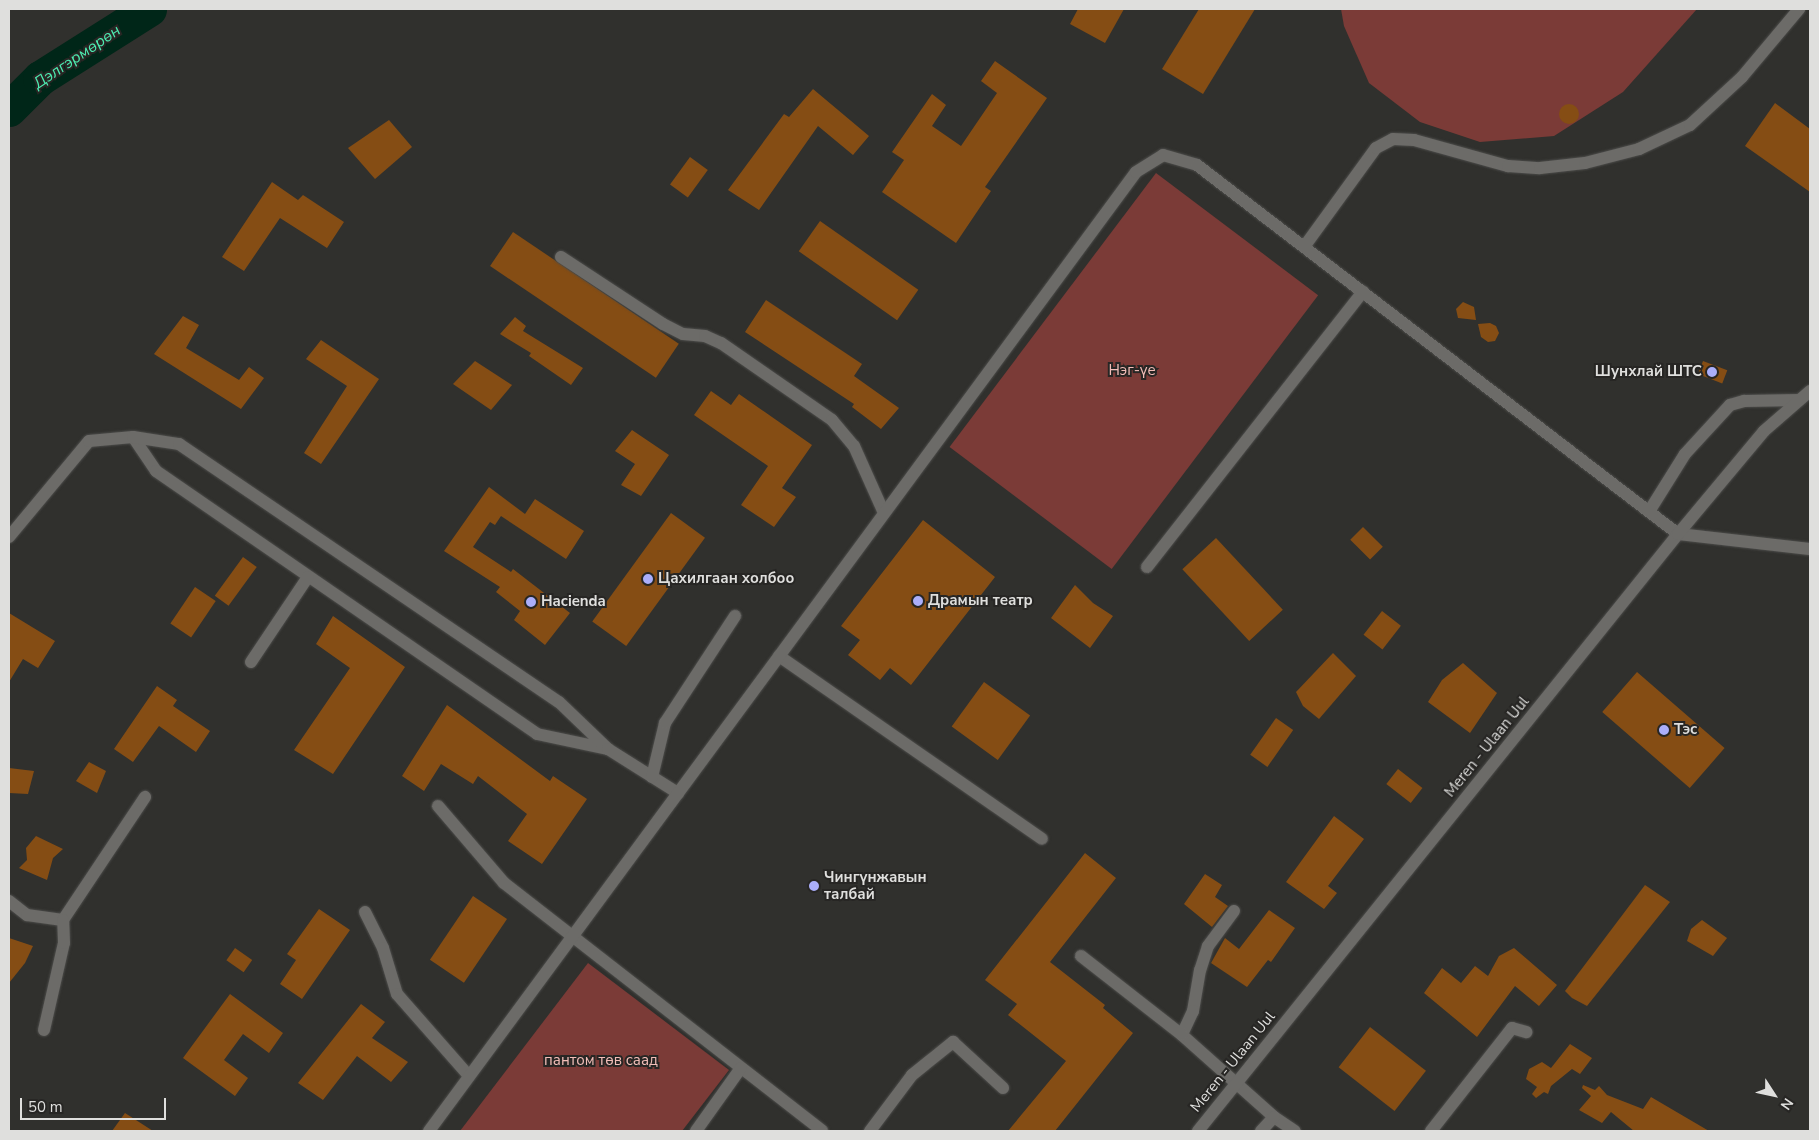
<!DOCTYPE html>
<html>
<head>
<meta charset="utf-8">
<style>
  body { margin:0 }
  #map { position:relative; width:1819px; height:1140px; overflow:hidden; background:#30302d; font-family:"Nunito Sans",sans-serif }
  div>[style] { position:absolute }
  .green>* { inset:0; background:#7b3b37; transform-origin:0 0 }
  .river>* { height:35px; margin:-17.5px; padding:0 17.5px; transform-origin:17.5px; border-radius:17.5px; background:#002618 }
  .building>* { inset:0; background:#854d14; transform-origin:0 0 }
  .round { border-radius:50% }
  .roads { filter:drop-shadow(0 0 1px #4c4c4a) drop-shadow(0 0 1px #4c4c4a) }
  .minor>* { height:12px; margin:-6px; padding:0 6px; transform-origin:6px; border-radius:6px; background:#6c6b68 }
  .dots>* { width:14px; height:14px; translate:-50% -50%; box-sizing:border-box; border:2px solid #272624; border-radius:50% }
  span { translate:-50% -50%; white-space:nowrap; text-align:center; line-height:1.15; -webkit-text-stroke:4px #272624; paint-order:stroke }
  .park-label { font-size:15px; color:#f3beb8 }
  .poi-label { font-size:15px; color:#dfdfdd; font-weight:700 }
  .right { translate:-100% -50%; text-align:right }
  .left { translate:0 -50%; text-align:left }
  .street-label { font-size:15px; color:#dfdfdd }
  .water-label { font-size:16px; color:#4dedb2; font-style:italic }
  .frame { position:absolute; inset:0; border:10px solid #dfdfdd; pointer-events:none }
  .north { position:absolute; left:1749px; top:1070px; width:50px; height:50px; -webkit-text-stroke:4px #272624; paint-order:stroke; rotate:125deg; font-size:14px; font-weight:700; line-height:20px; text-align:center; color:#dfdfdd }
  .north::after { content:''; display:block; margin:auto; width:18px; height:22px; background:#dfdfdd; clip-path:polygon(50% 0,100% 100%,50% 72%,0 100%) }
  .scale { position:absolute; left:20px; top:1098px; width:146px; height:22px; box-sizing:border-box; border:2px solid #dfdfdd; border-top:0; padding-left:6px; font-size:15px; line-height:18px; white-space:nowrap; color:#dfdfdd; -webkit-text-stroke:4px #272624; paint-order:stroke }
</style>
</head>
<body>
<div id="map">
  <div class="green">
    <i style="clip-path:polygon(1341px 9px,1697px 9px,1623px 92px,1554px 136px,1480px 142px,1420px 122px,1369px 83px,1344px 26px)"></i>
    <i style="left:1156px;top:173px;width:203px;height:343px;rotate:37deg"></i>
    <i style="clip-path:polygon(588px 963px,729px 1070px,682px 1131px,460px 1131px)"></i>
  </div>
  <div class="river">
    <i style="left:9px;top:109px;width:44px;rotate:-45deg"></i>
    <i style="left:40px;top:78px;width:129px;rotate:-32.3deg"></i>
  </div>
  <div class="building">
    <i style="clip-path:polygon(1078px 9px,1124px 9px,1105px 43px,1070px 24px)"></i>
    <i style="clip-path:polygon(1199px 9px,1255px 9px,1203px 94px,1162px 69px)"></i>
    <i style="clip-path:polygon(995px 61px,1047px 98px,985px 187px,991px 191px,956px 243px,882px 192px,904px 160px,892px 152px,932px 94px,946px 105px,932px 126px,961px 146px,997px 93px,981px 81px)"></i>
    <i style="clip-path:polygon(813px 89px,869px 136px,853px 155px,818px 126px,759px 210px,728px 190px,784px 114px,789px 117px)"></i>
    <i style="clip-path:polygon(1775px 103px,1810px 129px,1810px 192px,1745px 146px)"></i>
    <i class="round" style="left:1559px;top:104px;width:20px;height:20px"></i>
    <i style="clip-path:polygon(389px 120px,412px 147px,375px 179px,348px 148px)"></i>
    <i style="left:690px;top:157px;width:22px;height:34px;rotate:36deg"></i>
    <i style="clip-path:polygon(272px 182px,298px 200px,303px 195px,344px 222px,327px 248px,280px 218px,244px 271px,222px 257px)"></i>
    <i style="left:820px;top:221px;width:120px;height:37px;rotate:35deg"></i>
    <i style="left:513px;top:232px;width:200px;height:41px;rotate:34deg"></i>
    <i style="clip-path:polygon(766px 300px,862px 364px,854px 376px,899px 408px,881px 429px,852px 407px,854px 404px,745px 332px)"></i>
    <i style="clip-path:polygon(1463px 302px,1474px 307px,1476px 320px,1458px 318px,1456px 309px)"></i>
    <i style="clip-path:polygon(183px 316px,199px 325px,186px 348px,239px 380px,249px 367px,264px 378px,241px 409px,154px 354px)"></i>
    <i style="clip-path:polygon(515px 317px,526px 326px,523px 331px,583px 368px,571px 385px,529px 356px,531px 353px,500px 334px)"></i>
    <i style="clip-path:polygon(1490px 323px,1496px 326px,1499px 333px,1495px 341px,1488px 342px,1481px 337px,1478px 324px)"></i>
    <i style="clip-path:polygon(321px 340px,379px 379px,321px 464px,304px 453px,347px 386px,306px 359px)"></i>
    <i style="clip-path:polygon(475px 361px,512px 385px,491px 410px,453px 384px)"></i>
    <i style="left:1703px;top:361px;width:26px;height:14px;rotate:21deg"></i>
    <i style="clip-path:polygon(711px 391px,731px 405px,739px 394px,812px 445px,782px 488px,796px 497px,774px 527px,741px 505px,768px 466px,694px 415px)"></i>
    <i style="clip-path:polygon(632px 430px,669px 455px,641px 496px,621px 485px,635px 464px,615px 451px)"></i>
    <i style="clip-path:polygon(489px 487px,525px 514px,535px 499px,584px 531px,566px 559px,501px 516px,495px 525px,490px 522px,473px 547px,511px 572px,513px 569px,570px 613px,545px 645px,514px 620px,520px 611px,496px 592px,500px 587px,444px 551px)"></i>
    <i style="left:671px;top:513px;width:42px;height:134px;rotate:36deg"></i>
    <i style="clip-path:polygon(923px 520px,995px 577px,911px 685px,890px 668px,880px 680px,848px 655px,860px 640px,841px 626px)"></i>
    <i style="left:1363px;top:527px;width:28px;height:18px;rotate:45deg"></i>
    <i style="left:1216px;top:538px;width:98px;height:46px;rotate:47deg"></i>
    <i style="left:243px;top:557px;width:17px;height:48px;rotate:36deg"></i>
    <i style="clip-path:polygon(1075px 585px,1093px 603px,1113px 616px,1090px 648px,1051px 618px)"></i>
    <i style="left:195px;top:587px;width:25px;height:44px;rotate:34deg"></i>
    <i style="left:1382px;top:611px;width:24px;height:30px;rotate:38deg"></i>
    <i style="clip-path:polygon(9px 613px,55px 641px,38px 668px,23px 659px,9px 682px)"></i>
    <i style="clip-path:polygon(333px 616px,405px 667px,333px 774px,294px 750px,350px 668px,316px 644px)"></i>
    <i style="clip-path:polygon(1333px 653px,1356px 676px,1319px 719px,1303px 706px,1296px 692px)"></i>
    <i style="clip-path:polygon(1463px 663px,1497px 693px,1470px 733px,1428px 702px,1442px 680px)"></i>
    <i style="left:1637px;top:672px;width:116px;height:53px;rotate:41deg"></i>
    <i style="left:984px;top:682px;width:57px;height:55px;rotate:36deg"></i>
    <i style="clip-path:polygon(157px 686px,177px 700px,173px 706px,210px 731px,196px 752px,159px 726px,133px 762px,114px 749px)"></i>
    <i style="clip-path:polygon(447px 705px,550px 781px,553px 776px,587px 799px,542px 864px,508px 841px,527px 814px,478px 776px,473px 784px,441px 764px,424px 791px,402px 776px)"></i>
    <i style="left:1276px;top:718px;width:21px;height:45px;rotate:35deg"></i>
    <i style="clip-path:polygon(89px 762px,106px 771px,97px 793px,76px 781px)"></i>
    <i style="clip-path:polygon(9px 768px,34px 771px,28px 794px,9px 793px)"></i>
    <i style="left:1398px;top:769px;width:31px;height:19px;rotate:38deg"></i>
    <i style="clip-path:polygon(1334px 816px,1364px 839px,1328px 886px,1337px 893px,1324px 909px,1286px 882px)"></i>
    <i style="clip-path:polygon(36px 836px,63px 849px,53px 858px,47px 880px,19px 868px,27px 860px,26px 848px)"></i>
    <i style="clip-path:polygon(1085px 853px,1116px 878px,1050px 962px,1105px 1005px,1103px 1008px,1133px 1033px,1055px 1131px,1008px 1131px,1066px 1061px,1008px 1015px,1017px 1004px,985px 980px)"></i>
    <i style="clip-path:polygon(1205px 874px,1222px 885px,1215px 897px,1228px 906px,1212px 927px,1184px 904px)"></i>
    <i style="clip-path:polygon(1645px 885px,1670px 902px,1587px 1006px,1572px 998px,1565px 991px)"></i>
    <i style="left:473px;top:896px;width:41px;height:77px;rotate:34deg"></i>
    <i style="clip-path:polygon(319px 909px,350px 930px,302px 999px,280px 984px,296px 960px,287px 954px)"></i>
    <i style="clip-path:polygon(1269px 910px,1295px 928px,1271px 962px,1268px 960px,1247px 987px,1211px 963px,1225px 938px,1239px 949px)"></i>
    <i style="clip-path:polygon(1702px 920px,1727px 938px,1713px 956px,1687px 941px,1691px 929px)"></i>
    <i style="clip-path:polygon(9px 938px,33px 946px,25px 963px,9px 983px)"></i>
    <i style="left:235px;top:948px;width:21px;height:15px;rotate:35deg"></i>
    <i style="clip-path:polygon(1514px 948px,1557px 985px,1539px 1006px,1515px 986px,1477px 1037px,1424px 993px,1442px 968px,1461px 983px,1475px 966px,1488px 976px,1499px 956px)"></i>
    <i style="clip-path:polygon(230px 994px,283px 1033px,269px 1053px,243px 1034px,224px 1060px,248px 1078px,235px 1096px,183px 1058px)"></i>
    <i style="clip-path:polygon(361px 1004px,385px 1022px,372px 1038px,408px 1062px,391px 1082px,357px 1056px,323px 1100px,298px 1083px)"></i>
    <i style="left:1370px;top:1027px;width:71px;height:51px;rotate:38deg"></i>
    <i style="clip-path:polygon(1570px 1044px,1592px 1058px,1580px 1074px,1572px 1069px,1551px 1086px,1548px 1094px,1544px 1092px,1536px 1098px,1532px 1094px,1537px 1087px,1526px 1079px,1529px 1069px,1542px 1062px,1551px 1068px)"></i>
    <i style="clip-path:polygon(1583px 1085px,1595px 1090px,1599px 1086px,1607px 1095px,1643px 1109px,1651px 1097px,1709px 1131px,1634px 1131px,1611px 1112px,1602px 1123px,1579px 1110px,1591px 1096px,1582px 1088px)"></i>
    <i style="clip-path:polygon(125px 1113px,153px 1131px,112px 1131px)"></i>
  </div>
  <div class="roads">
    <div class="minor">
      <i style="left:1304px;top:247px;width:122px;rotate:-54deg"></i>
      <i style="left:1376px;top:148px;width:19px;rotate:-28deg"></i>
      <i style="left:1393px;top:139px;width:21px;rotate:3deg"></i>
      <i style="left:1414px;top:140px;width:98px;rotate:15.5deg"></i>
      <i style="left:1508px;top:166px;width:32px;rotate:4deg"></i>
      <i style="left:1540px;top:168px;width:45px;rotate:-6.3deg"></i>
      <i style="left:1585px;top:163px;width:56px;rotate:-14.5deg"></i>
      <i style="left:1639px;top:149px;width:56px;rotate:-25.2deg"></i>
      <i style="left:1690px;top:125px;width:71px;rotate:-42.7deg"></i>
      <i style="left:1742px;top:77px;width:89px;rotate:-50deg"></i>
      <i style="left:561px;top:257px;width:122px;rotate:33.3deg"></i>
      <i style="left:663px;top:324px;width:22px;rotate:27deg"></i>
      <i style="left:683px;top:334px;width:22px;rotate:5deg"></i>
      <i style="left:705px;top:336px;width:17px;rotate:24deg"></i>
      <i style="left:721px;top:343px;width:135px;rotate:34.7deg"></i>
      <i style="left:832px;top:420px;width:34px;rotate:50deg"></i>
      <i style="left:854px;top:446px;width:73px;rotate:65.9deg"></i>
      <i style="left:133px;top:437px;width:41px;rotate:55.9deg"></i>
      <i style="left:156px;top:471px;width:463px;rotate:34.6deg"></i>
      <i style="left:537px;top:734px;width:73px;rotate:11.9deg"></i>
      <i style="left:1650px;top:510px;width:66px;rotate:-58deg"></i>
      <i style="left:1685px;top:454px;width:67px;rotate:-47.4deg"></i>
      <i style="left:1730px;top:405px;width:15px;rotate:-16deg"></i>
      <i style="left:1744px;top:401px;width:55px;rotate:-1deg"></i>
      <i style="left:9px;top:537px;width:125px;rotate:-50.2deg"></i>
      <i style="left:89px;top:441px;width:44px;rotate:-5.2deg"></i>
      <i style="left:133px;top:437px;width:47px;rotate:8.7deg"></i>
      <i style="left:179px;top:444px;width:459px;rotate:34.2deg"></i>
      <i style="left:559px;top:702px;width:68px;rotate:43.8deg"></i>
      <i style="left:608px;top:749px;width:83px;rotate:32.2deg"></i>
      <i style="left:1147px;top:567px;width:350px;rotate:-51.9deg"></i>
      <i style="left:779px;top:656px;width:320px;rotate:34.8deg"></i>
      <i style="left:251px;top:662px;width:102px;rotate:-56.2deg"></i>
      <i style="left:652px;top:777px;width:56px;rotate:-76.5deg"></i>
      <i style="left:665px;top:723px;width:128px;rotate:-56.8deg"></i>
      <i style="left:438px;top:806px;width:101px;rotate:49.4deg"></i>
      <i style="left:504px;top:883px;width:403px;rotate:37.9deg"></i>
      <i style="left:9px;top:901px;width:23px;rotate:38deg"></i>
      <i style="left:27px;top:915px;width:36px;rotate:8deg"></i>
      <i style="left:63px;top:920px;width:148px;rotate:-56.3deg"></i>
      <i style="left:1234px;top:911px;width:44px;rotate:126.6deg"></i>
      <i style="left:1208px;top:946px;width:25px;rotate:108deg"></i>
      <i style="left:1200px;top:970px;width:42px;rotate:99.7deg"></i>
      <i style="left:1193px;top:1011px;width:26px;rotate:115deg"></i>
      <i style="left:1182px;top:1035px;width:123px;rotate:41.7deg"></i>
      <i style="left:1274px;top:1117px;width:25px;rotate:34deg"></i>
      <i style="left:365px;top:912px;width:40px;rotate:63.4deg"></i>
      <i style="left:383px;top:948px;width:48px;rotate:73.1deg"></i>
      <i style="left:397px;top:994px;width:109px;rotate:48.7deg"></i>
      <i style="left:1081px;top:956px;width:128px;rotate:38deg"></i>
      <i style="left:44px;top:1030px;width:89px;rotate:-77.1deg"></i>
      <i style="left:64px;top:943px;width:23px;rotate:-92deg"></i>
      <i style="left:429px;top:1131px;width:1191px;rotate:-53.6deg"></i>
      <i style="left:1136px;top:172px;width:32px;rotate:-32deg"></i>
      <i style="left:1163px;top:155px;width:35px;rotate:16deg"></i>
      <i style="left:1197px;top:165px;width:606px;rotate:37.49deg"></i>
      <i style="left:1678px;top:534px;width:133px;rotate:6.5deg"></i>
      <i style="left:696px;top:1131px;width:77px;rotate:-54.5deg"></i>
      <i style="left:870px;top:1131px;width:70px;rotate:-53.1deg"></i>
      <i style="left:912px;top:1075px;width:53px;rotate:-38.8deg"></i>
      <i style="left:953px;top:1042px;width:68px;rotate:42.6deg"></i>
      <i style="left:1198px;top:1131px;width:766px;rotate:-51.2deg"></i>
      <i style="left:1678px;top:534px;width:134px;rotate:-50.1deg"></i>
      <i style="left:1764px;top:431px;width:61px;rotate:-41deg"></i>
      <i style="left:1261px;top:1131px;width:19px;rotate:-47deg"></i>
      <i style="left:1431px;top:1131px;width:131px;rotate:-51.8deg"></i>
      <i style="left:1512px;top:1028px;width:15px;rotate:16deg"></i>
    </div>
  </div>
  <div class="dots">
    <i style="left:1712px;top:372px;background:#abaffb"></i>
    <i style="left:648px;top:579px;background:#abaffb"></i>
    <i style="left:918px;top:601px;background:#abaffb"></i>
    <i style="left:531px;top:602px;background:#abaffb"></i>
    <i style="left:1664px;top:730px;background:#abaffb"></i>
    <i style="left:814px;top:886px;background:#abaffb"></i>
  </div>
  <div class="park-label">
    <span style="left:1132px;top:371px">Нэг-үе</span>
    <span style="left:601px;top:1061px">пантом төв саад</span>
  </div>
  <div class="poi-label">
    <span class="right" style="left:1702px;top:372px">Шунхлай ШТС</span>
    <span class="left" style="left:658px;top:579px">Цахилгаан холбоо</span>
    <span class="left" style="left:928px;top:601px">Драмын театр</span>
    <span class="left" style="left:541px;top:602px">Hacienda</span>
    <span class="left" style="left:1674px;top:730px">Тэс</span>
    <span class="left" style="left:824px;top:886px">Чингүнжавын<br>талбай</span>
  </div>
  <div class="street-label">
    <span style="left:1487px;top:747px;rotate:-51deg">Meren - Ulaan Uul</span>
    <span style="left:1233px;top:1062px;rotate:-51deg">Meren - Ulaan Uul</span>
  </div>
  <div class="water-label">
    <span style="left:77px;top:57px;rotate:-34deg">Дэлгэрмөрөн</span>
  </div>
  <div class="frame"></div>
  <div class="north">N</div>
  <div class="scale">50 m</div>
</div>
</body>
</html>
